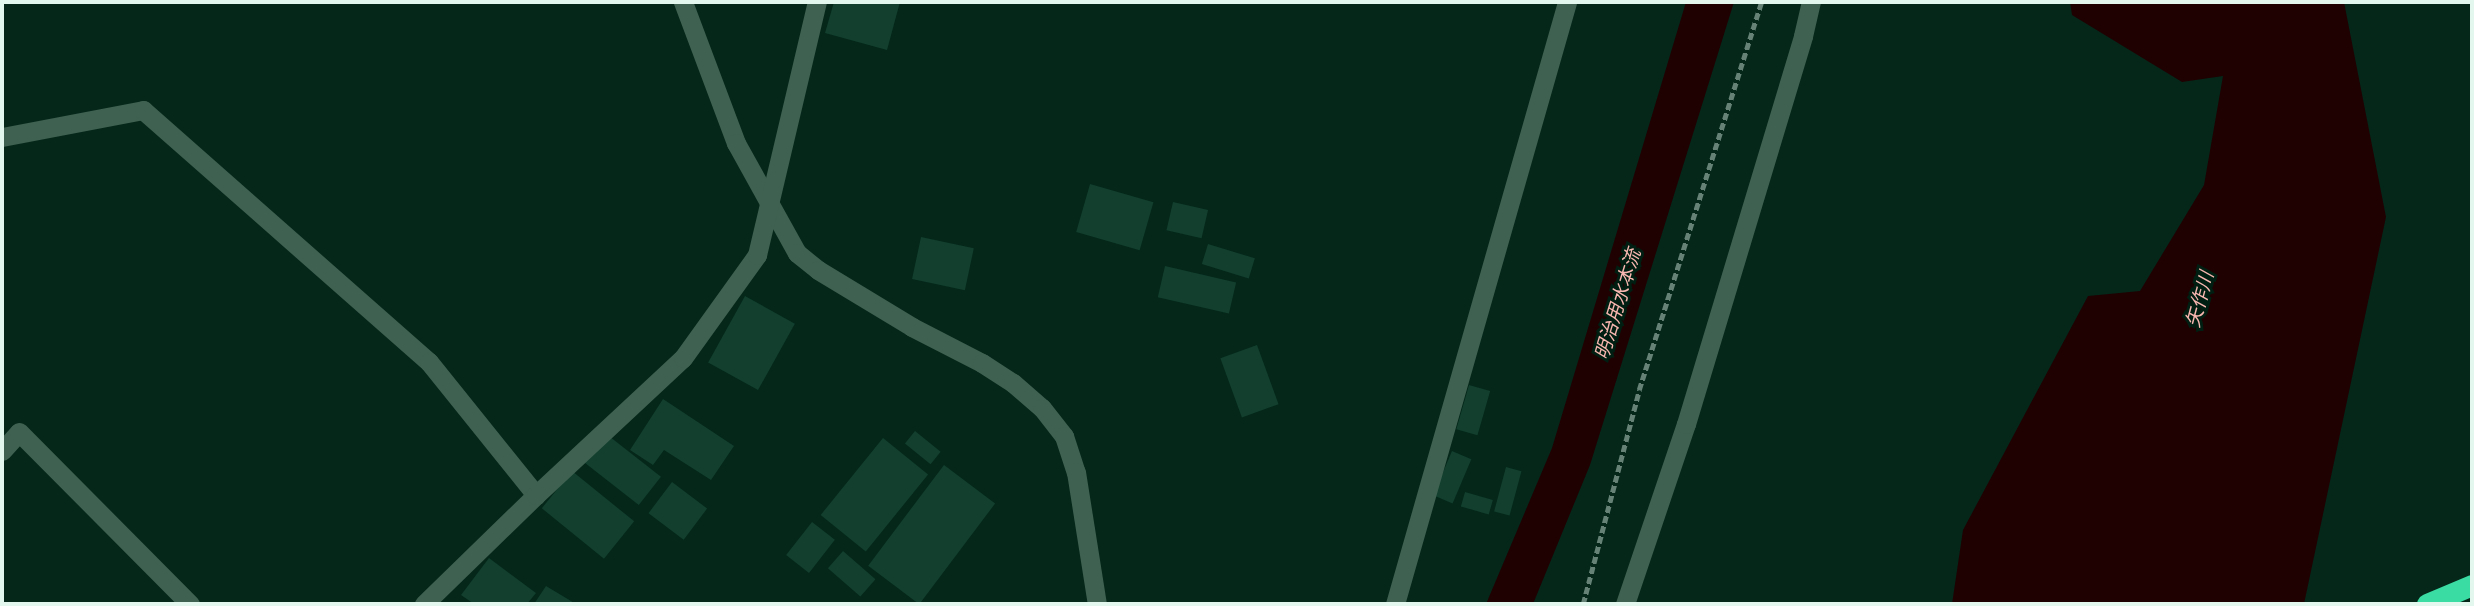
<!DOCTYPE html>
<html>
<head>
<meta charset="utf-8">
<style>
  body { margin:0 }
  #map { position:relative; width:2474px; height:606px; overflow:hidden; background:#04271a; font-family:Overpass,"Noto Sans JP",sans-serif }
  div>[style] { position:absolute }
  .water>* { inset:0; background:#200102 }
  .building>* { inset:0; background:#123f2e; transform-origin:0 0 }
  .path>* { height:4.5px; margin-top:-2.25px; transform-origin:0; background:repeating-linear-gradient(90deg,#668277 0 7px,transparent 0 10.5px) }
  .minor>* { height:19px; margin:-9.5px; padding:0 9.5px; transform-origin:9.5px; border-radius:9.5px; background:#3f6151 }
  .motorway>* { height:21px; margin:-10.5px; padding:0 10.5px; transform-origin:10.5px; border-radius:10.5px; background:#3bdca3 }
  span { translate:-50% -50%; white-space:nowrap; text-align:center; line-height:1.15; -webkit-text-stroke:6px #001e11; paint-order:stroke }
  .water-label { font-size:19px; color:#f8b7b0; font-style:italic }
  .frame { position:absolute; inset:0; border:4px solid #e4f7ee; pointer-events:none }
</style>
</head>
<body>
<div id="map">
  <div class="water">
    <i style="clip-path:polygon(1686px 2px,1734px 2px,1590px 465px,1533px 604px,1486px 604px,1552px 448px)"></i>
    <i style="clip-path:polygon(2070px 2px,2344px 2px,2386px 217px,2304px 604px,1952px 604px,1963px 530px,2088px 296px,2140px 291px,2204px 185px,2223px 76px,2182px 82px,2072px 15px)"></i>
  </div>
  <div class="building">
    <i style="clip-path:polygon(834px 2px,900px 2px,887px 50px,825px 33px)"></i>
    <i style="left:1090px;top:184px;width:66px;height:50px;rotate:16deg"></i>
    <i style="left:1173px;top:202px;width:36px;height:29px;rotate:13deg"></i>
    <i style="left:921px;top:237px;width:54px;height:43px;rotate:12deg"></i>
    <i style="left:1208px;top:244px;width:49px;height:21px;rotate:17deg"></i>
    <i style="left:1165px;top:266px;width:73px;height:32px;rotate:13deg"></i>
    <i style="left:745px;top:296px;width:57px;height:76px;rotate:29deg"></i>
    <i style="left:1257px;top:345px;width:63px;height:39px;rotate:70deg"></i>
    <i style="left:1469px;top:385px;width:22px;height:46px;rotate:16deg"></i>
    <i style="clip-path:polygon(663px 399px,734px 446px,711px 480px,664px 450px,653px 465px,630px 450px)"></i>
    <i style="left:915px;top:431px;width:33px;height:16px;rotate:39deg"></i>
    <i style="left:605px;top:433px;width:71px;height:36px;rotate:38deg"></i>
    <i style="left:883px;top:438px;width:58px;height:99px;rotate:39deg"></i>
    <i style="left:1452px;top:451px;width:21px;height:48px;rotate:23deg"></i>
    <i style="left:944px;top:465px;width:64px;height:126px;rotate:37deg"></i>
    <i style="left:1506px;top:467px;width:16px;height:46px;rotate:15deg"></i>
    <i style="left:572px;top:471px;width:80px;height:48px;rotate:39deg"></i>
    <i style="left:672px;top:482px;width:44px;height:39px;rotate:37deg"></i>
    <i style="left:1465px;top:492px;width:29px;height:15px;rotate:16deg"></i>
    <i style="left:812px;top:522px;width:29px;height:42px;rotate:38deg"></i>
    <i style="left:843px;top:551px;width:43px;height:23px;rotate:41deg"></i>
    <i style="clip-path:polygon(489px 558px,536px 593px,527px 604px,474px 604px,461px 595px)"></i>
    <i style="clip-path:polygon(546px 586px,576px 604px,534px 604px)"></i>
  </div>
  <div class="path">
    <i style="left:1583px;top:604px;width:221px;rotate:-75.3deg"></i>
    <i style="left:1639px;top:390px;width:407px;rotate:-72.5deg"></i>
  </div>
  <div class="minor">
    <i style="left:683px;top:2px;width:151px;rotate:69.4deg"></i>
    <i style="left:736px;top:143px;width:126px;rotate:61deg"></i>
    <i style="left:797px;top:253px;width:27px;rotate:39deg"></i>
    <i style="left:818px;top:270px;width:110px;rotate:31.2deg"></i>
    <i style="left:912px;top:327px;width:79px;rotate:27.2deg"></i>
    <i style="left:982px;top:363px;width:37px;rotate:33deg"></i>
    <i style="left:1013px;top:383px;width:38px;rotate:41deg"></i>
    <i style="left:1042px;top:408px;width:36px;rotate:52deg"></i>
    <i style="left:1064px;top:436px;width:38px;rotate:72deg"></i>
    <i style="left:1076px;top:472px;width:134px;rotate:81deg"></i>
    <i style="left:2px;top:137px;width:144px;rotate:-10.8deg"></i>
    <i style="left:143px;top:110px;width:381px;rotate:41.4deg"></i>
    <i style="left:429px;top:362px;width:171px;rotate:51.2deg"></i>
    <i style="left:2px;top:451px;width:25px;rotate:-48deg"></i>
    <i style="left:19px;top:432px;width:243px;rotate:45.2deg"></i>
    <i style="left:424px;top:604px;width:156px;rotate:-44.2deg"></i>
    <i style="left:536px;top:495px;width:201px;rotate:-43deg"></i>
    <i style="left:683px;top:358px;width:127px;rotate:-54.3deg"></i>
    <i style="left:757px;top:255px;width:260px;rotate:-76.7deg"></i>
    <i style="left:1395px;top:604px;width:626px;rotate:-74.05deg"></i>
    <i style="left:1625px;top:604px;width:190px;rotate:-71.3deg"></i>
    <i style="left:1686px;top:424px;width:405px;rotate:-73.2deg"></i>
    <i style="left:1803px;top:36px;width:35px;rotate:-77deg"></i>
  </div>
  <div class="motorway">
    <i style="left:2427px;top:604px;width:49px;rotate:-22.9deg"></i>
  </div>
  <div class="water-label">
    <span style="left:2202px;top:300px;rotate:-75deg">矢作川</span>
    <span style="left:1620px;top:305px;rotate:-73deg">明治用水本流</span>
  </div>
  <div class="frame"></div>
</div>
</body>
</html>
